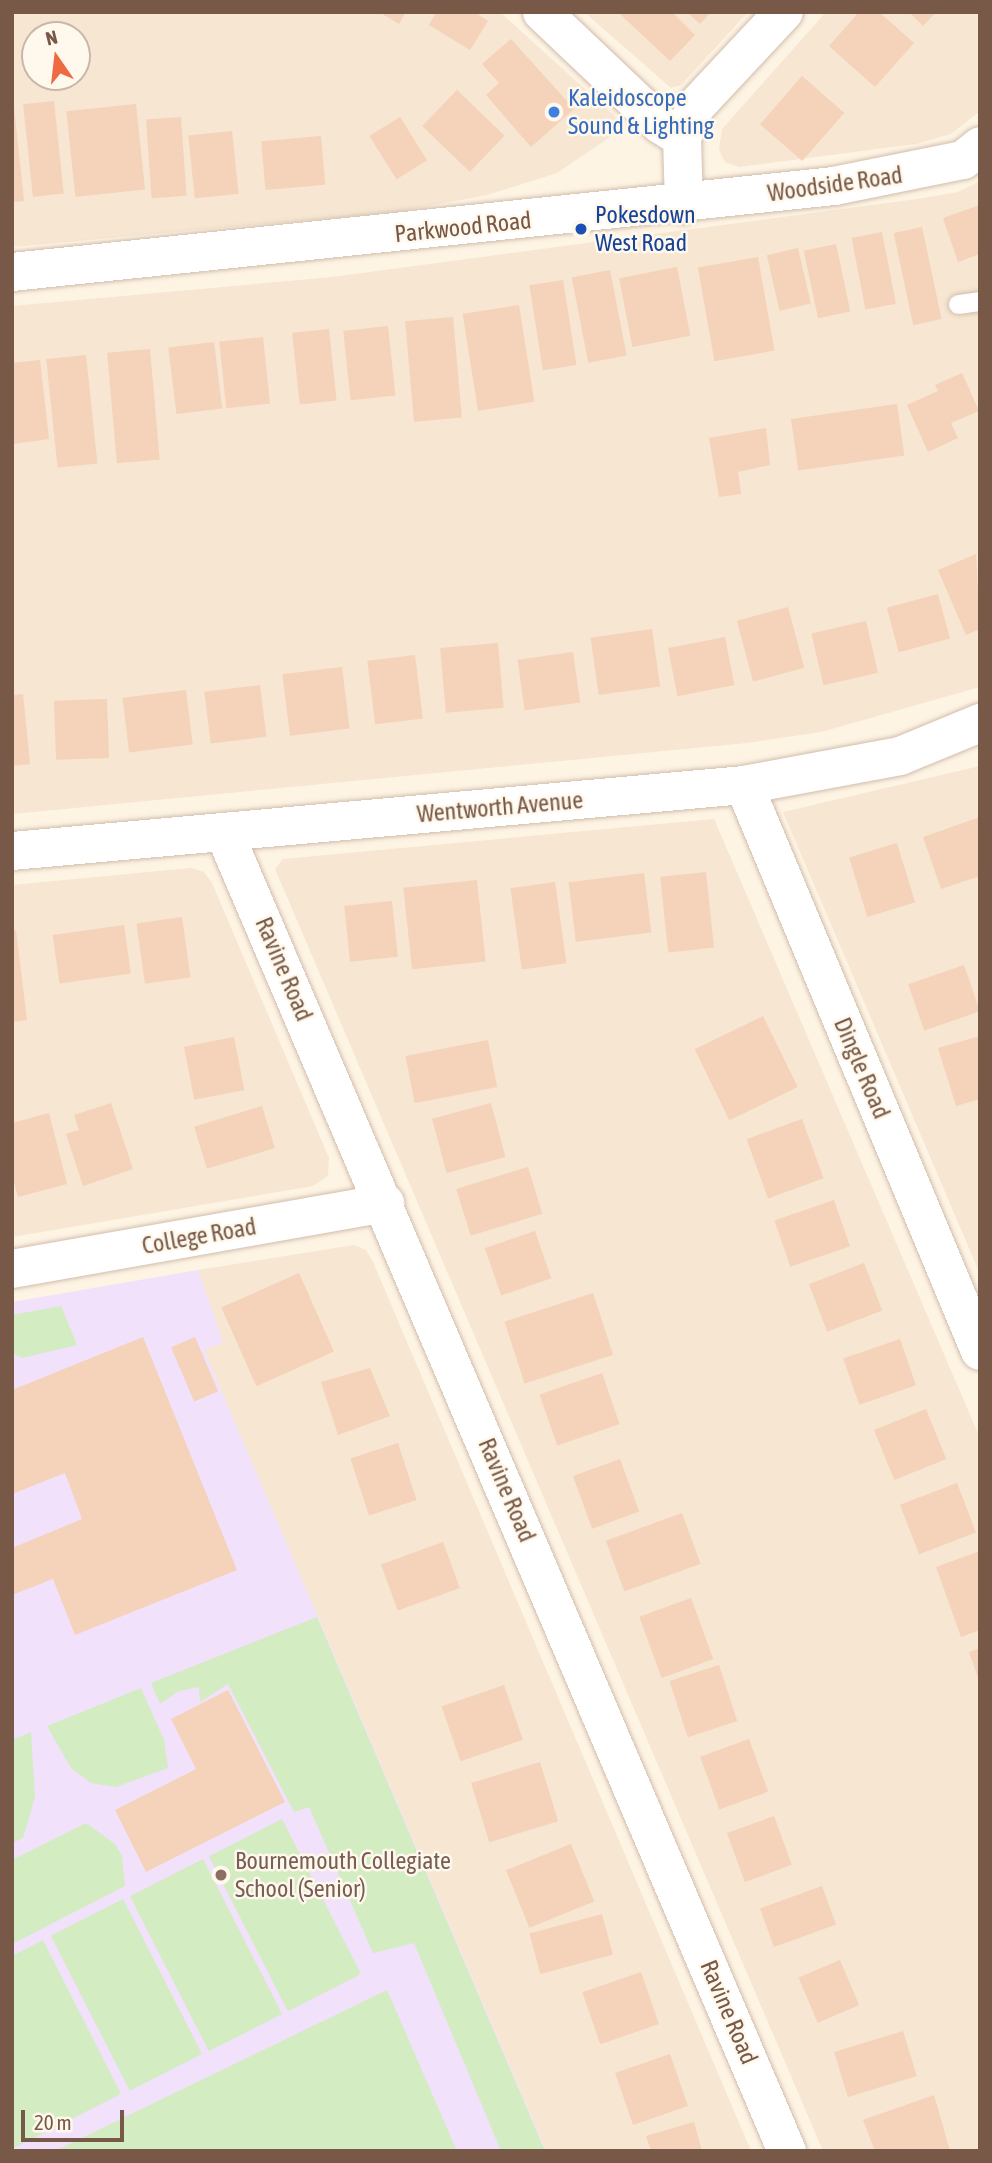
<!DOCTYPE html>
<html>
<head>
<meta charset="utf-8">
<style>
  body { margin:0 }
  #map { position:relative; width:992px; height:2163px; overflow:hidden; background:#fef4e4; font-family:"Asap Condensed",sans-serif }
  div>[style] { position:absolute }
  .residential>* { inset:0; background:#f6e6d2 }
  .education>* { inset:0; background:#f1e1fa }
  .green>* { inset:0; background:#d3ecc2; transform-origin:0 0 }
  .building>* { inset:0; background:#f5d2ba; transform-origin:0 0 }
  .roads { filter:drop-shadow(0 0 2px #d2bdac) drop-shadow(0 0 2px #d2bdac) }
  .service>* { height:19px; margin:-9.5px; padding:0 9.5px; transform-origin:9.5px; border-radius:9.5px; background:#fff }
  .minor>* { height:38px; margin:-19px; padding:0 19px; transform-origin:19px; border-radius:19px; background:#fff }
  .tertiary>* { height:38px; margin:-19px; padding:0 19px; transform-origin:19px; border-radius:19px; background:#fff }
  .secondary>* { height:38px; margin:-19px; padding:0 19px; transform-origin:19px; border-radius:19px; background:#fff }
  .dots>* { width:19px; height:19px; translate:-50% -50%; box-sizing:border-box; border:4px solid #fff8ec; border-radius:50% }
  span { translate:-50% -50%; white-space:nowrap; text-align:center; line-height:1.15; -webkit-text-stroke:5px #fff8ec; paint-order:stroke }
  .shop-label { font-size:24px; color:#366cbe }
  .left { translate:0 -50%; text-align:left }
  .street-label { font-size:24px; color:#785948 }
  .transit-label { font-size:24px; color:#164399 }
  .education-label { font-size:24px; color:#785e54 }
  .frame { position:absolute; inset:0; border:14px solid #785948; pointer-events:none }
  .north { position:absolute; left:21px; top:21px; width:70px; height:70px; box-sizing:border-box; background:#fff8ec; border:2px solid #c9b8aa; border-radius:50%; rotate:346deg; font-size:19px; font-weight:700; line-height:28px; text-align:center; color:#785948 }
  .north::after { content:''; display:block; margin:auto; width:24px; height:32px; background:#ef6942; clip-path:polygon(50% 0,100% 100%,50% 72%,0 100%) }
  .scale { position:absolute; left:21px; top:2110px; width:103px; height:32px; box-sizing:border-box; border:4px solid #785948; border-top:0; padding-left:9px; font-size:21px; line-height:24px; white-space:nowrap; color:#785948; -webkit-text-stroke:5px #fff8ec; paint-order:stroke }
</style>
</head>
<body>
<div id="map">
  <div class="residential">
    <i style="clip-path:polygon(evenodd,12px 12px,500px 12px,621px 122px,622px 129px,557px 173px,487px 195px,397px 212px,12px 247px,12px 12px,35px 35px,77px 35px,77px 77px,35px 77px,35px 35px)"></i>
    <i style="clip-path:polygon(584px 12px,748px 12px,681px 85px,671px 88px)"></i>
    <i style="clip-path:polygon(826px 12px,980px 12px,980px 111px,951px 134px,916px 144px,739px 167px,725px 162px,719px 150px,722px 129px)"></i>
    <i style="clip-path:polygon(980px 181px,980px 687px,821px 732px,747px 743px,12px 814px,12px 306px,332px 277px,917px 199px,958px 192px)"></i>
    <i style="clip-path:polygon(980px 766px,980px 1274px,783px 812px)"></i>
    <i style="clip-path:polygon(714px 819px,980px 1438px,980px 2151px,823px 2151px,275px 869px,283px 859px)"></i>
    <i style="clip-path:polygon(191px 868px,204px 872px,212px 883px,329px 1158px,328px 1176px,313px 1186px,12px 1237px,12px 885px)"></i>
    <i style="clip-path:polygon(354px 1245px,366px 1250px,373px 1262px,751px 2151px,546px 2151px,204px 1350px,223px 1342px,198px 1270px)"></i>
  </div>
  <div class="education">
    <i style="clip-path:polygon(198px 1270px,223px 1342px,204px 1350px,546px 2151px,12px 2151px,12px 1302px)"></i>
  </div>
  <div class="green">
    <i style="clip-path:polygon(61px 1306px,77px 1345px,22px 1358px,12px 1353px,12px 1315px)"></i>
    <i style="clip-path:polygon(317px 1617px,419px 1856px,545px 2151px,501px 2151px,414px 1943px,373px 1953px,309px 1807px,294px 1812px,228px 1684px,200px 1702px,199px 1687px,179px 1691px,160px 1704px,151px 1683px)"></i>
    <i style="clip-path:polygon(141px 1688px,164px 1740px,168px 1768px,116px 1787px,91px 1783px,71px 1768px,47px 1726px)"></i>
    <i style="clip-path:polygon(31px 1732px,35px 1797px,23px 1838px,12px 1843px,12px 1740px)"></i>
    <i style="left:282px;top:1819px;width:174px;height:82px;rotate:63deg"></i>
    <i style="clip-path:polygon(86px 1823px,115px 1844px,122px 1856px,125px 1886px,12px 1944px,12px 1860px)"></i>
    <i style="left:203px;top:1859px;width:174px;height:82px;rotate:63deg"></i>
    <i style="left:123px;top:1899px;width:174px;height:81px;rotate:63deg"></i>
    <i style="clip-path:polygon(43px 1940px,121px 2094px,12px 2149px,12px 1956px)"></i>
    <i style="clip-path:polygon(387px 1990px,457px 2151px,55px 2151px)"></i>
  </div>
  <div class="building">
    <i style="clip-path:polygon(379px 12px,406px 12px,399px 24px)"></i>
    <i style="clip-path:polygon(436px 12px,474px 12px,488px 21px,470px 50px,429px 25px)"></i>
    <i style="clip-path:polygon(672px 12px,695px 35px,670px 61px,620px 14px)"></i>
    <i style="clip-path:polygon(687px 12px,711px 12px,700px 24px)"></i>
    <i style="clip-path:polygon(859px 12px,879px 12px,914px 43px,875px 87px,829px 46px)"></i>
    <i style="clip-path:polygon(909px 12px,936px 12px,923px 26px)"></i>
    <i style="clip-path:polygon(511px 39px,574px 109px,531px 147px,486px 95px,499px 83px,482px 64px)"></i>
    <i style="left:802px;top:76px;width:56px;height:64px;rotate:41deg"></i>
    <i style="left:457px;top:90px;width:66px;height:50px;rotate:44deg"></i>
    <i style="left:54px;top:101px;width:93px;height:31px;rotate:84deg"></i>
    <i style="left:136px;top:104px;width:86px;height:70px;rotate:84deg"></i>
    <i style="clip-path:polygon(14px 107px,24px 201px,12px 202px,12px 108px)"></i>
    <i style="left:181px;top:117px;width:79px;height:35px;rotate:86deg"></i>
    <i style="left:400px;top:117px;width:51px;height:36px;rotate:58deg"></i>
    <i style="left:232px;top:131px;width:63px;height:44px;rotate:84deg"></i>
    <i style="left:321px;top:136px;width:49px;height:60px;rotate:85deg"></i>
    <i style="clip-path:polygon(980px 205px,980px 254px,958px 262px,943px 218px)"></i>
    <i style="left:922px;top:227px;width:94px;height:29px;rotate:78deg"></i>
    <i style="left:882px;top:232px;width:73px;height:31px;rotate:79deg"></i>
    <i style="left:836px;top:244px;width:69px;height:33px;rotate:78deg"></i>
    <i style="left:798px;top:248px;width:57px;height:32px;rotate:77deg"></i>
    <i style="left:758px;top:257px;width:95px;height:61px;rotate:80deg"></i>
    <i style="left:677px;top:267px;width:70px;height:59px;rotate:79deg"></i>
    <i style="left:610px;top:270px;width:87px;height:39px;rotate:79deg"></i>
    <i style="left:563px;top:280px;width:86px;height:34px;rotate:81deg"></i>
    <i style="left:519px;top:305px;width:98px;height:57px;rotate:81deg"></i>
    <i style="left:453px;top:317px;width:101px;height:48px;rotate:85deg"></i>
    <i style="left:388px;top:326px;width:70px;height:45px;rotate:84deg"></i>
    <i style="left:329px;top:329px;width:72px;height:37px;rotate:84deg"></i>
    <i style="left:263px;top:337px;width:67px;height:44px;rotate:84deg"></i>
    <i style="left:214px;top:342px;width:67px;height:46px;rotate:83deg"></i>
    <i style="left:150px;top:349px;width:111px;height:43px;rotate:85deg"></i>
    <i style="left:86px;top:355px;width:109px;height:40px;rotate:84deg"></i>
    <i style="clip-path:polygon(40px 360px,49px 439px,12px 444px,12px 363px)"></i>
    <i style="clip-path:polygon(962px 373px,979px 411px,951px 423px,958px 438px,928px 452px,907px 405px,938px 391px,935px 385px)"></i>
    <i style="left:897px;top:404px;width:52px;height:107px;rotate:82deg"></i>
    <i style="clip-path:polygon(766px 428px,770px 465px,738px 472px,741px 494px,719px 497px,709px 438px)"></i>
    <i style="clip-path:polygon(976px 554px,980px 629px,966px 635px,938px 570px)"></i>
    <i style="left:938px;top:594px;width:46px;height:53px;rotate:75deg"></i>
    <i style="left:788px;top:607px;width:63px;height:53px;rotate:75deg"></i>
    <i style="left:866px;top:621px;width:53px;height:56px;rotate:77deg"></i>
    <i style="left:652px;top:629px;width:58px;height:62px;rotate:82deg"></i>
    <i style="left:725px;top:637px;width:49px;height:58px;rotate:79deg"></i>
    <i style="left:498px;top:643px;width:65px;height:58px;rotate:85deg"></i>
    <i style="left:573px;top:652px;width:51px;height:56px;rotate:82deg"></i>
    <i style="left:415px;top:655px;width:64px;height:48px;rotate:83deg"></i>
    <i style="left:342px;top:667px;width:62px;height:60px;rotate:83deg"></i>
    <i style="left:260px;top:685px;width:52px;height:56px;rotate:83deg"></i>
    <i style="left:186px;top:690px;width:55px;height:64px;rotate:83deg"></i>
    <i style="clip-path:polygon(23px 694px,30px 764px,12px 766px,12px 695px)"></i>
    <i style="left:107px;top:699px;width:59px;height:53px;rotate:88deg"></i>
    <i style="clip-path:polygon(980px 817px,980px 876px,941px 889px,923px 837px)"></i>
    <i style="left:897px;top:843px;width:62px;height:50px;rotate:73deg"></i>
    <i style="left:706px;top:872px;width:76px;height:46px;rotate:84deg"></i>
    <i style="left:644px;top:873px;width:60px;height:76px;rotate:83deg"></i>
    <i style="left:477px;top:880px;width:82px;height:74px;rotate:84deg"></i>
    <i style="left:555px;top:882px;width:82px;height:45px;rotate:82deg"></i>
    <i style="left:392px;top:901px;width:56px;height:48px;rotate:84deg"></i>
    <i style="left:182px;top:917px;width:61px;height:46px;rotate:82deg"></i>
    <i style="left:124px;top:925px;width:49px;height:72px;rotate:82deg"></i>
    <i style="clip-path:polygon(16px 930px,27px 1020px,12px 1022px,12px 931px)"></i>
    <i style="left:964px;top:965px;width:49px;height:59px;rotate:71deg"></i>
    <i style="left:763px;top:1016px;width:79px;height:76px;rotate:64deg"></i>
    <i style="clip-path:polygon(980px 1036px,980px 1099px,956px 1106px,938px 1048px)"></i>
    <i style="left:234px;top:1037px;width:54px;height:51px;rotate:79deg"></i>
    <i style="left:488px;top:1040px;width:48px;height:84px;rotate:79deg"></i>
    <i style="clip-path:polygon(111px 1103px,133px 1169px,83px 1186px,66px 1134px,79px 1130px,74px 1115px)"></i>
    <i style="left:491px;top:1103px;width:56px;height:61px;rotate:75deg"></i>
    <i style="left:262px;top:1106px;width:44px;height:71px;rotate:73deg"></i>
    <i style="clip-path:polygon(49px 1113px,67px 1184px,18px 1197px,12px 1174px,12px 1123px)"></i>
    <i style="left:802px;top:1119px;width:63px;height:59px;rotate:70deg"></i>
    <i style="left:528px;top:1167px;width:49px;height:75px;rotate:73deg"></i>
    <i style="left:834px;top:1200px;width:49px;height:63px;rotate:71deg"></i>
    <i style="left:535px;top:1231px;width:50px;height:53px;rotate:71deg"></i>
    <i style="left:864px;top:1263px;width:51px;height:59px;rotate:69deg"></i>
    <i style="left:299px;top:1273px;width:86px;height:85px;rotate:66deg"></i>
    <i style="left:593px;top:1293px;width:65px;height:93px;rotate:72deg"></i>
    <i style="clip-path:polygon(143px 1337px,237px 1570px,75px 1635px,53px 1579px,12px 1595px,12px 1548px,82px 1519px,65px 1473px,12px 1494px,12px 1390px)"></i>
    <i style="left:195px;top:1337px;width:59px;height:26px;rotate:67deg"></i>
    <i style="left:900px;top:1339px;width:49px;height:60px;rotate:71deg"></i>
    <i style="clip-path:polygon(370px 1368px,390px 1416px,338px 1435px,321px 1382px)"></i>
    <i style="left:602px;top:1373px;width:54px;height:66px;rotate:71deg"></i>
    <i style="left:926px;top:1409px;width:54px;height:56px;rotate:68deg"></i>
    <i style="left:398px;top:1443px;width:60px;height:50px;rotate:72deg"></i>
    <i style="left:620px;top:1459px;width:56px;height:50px;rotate:70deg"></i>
    <i style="left:957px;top:1483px;width:53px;height:61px;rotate:69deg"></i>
    <i style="left:682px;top:1513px;width:54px;height:81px;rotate:70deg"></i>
    <i style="left:443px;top:1542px;width:49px;height:66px;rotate:70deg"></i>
    <i style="clip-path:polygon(980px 1551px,980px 1630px,961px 1637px,936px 1567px)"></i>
    <i style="left:691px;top:1598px;width:65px;height:55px;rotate:70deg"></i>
    <i style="clip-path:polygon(980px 1648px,980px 1680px,979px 1680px,969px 1652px)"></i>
    <i style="left:719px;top:1665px;width:59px;height:52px;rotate:72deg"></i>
    <i style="left:504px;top:1685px;width:58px;height:66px;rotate:71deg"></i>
    <i style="clip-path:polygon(228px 1690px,285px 1802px,146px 1872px,115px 1810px,196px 1769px,171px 1719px)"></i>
    <i style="left:749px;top:1739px;width:56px;height:52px;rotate:70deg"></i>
    <i style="left:540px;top:1762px;width:62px;height:72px;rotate:73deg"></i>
    <i style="left:774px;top:1816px;width:52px;height:50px;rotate:70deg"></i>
    <i style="left:571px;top:1844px;width:62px;height:70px;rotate:68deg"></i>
    <i style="left:822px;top:1886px;width:41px;height:66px;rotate:70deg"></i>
    <i style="left:602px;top:1914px;width:42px;height:75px;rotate:75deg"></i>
    <i style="left:840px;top:1960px;width:49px;height:45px;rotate:67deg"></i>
    <i style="left:641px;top:1972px;width:55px;height:62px;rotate:71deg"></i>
    <i style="left:903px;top:2031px;width:47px;height:72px;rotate:73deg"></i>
    <i style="left:670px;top:2054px;width:55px;height:58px;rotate:71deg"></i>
    <i style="clip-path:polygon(934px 2095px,950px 2151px,875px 2151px,863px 2120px)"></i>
    <i style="clip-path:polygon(694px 2122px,702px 2151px,651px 2151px,646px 2136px)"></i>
  </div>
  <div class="roads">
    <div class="service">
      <i style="left:958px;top:304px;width:22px;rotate:-8deg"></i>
    </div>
    <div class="minor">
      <i style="left:542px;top:12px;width:164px;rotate:43.5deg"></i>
      <i style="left:661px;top:125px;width:25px;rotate:32deg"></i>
      <i style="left:684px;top:205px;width:67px;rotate:-91.7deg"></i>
      <i style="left:682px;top:138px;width:34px;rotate:-67deg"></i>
      <i style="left:695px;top:107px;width:130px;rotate:-46.9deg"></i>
      <i style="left:744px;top:785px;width:613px;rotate:67.37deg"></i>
      <i style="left:224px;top:832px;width:1434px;rotate:66.89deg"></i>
      <i style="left:12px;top:1269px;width:379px;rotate:-10deg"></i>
    </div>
    <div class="tertiary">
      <i style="left:12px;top:851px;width:735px;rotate:-5.15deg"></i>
      <i style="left:744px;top:785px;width:159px;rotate:-10.5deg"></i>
      <i style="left:900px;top:756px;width:87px;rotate:-22.4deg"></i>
    </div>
    <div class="secondary">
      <i style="left:12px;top:272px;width:826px;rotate:-5.97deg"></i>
      <i style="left:834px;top:186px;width:132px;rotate:-11.4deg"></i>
      <i style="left:963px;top:160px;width:22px;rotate:-39deg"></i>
    </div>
  </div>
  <div class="dots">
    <i style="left:554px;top:112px;background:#3f7fe0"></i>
    <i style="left:581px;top:229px;background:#1a4fb4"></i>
    <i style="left:221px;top:1875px;background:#8d6e63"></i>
  </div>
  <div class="shop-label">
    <span class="left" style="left:568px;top:112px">Kaleidoscope<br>Sound &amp; Lighting</span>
  </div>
  <div class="street-label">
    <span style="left:835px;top:184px;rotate:-8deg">Woodside Road</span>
    <span style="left:463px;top:227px;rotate:-6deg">Parkwood Road</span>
    <span style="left:500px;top:807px;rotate:-5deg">Wentworth Avenue</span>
    <span style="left:284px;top:969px;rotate:67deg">Ravine Road</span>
    <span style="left:862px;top:1068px;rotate:67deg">Dingle Road</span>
    <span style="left:199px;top:1236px;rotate:-10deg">College Road</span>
    <span style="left:507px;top:1490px;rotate:67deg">Ravine Road</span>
    <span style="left:729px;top:2012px;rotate:67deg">Ravine Road</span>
  </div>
  <div class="transit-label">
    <span class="left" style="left:595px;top:229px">Pokesdown<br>West Road</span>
  </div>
  <div class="education-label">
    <span class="left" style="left:235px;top:1875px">Bournemouth Collegiate<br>School (Senior)</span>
  </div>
  <div class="frame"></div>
  <div class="north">N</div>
  <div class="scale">20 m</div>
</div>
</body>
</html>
